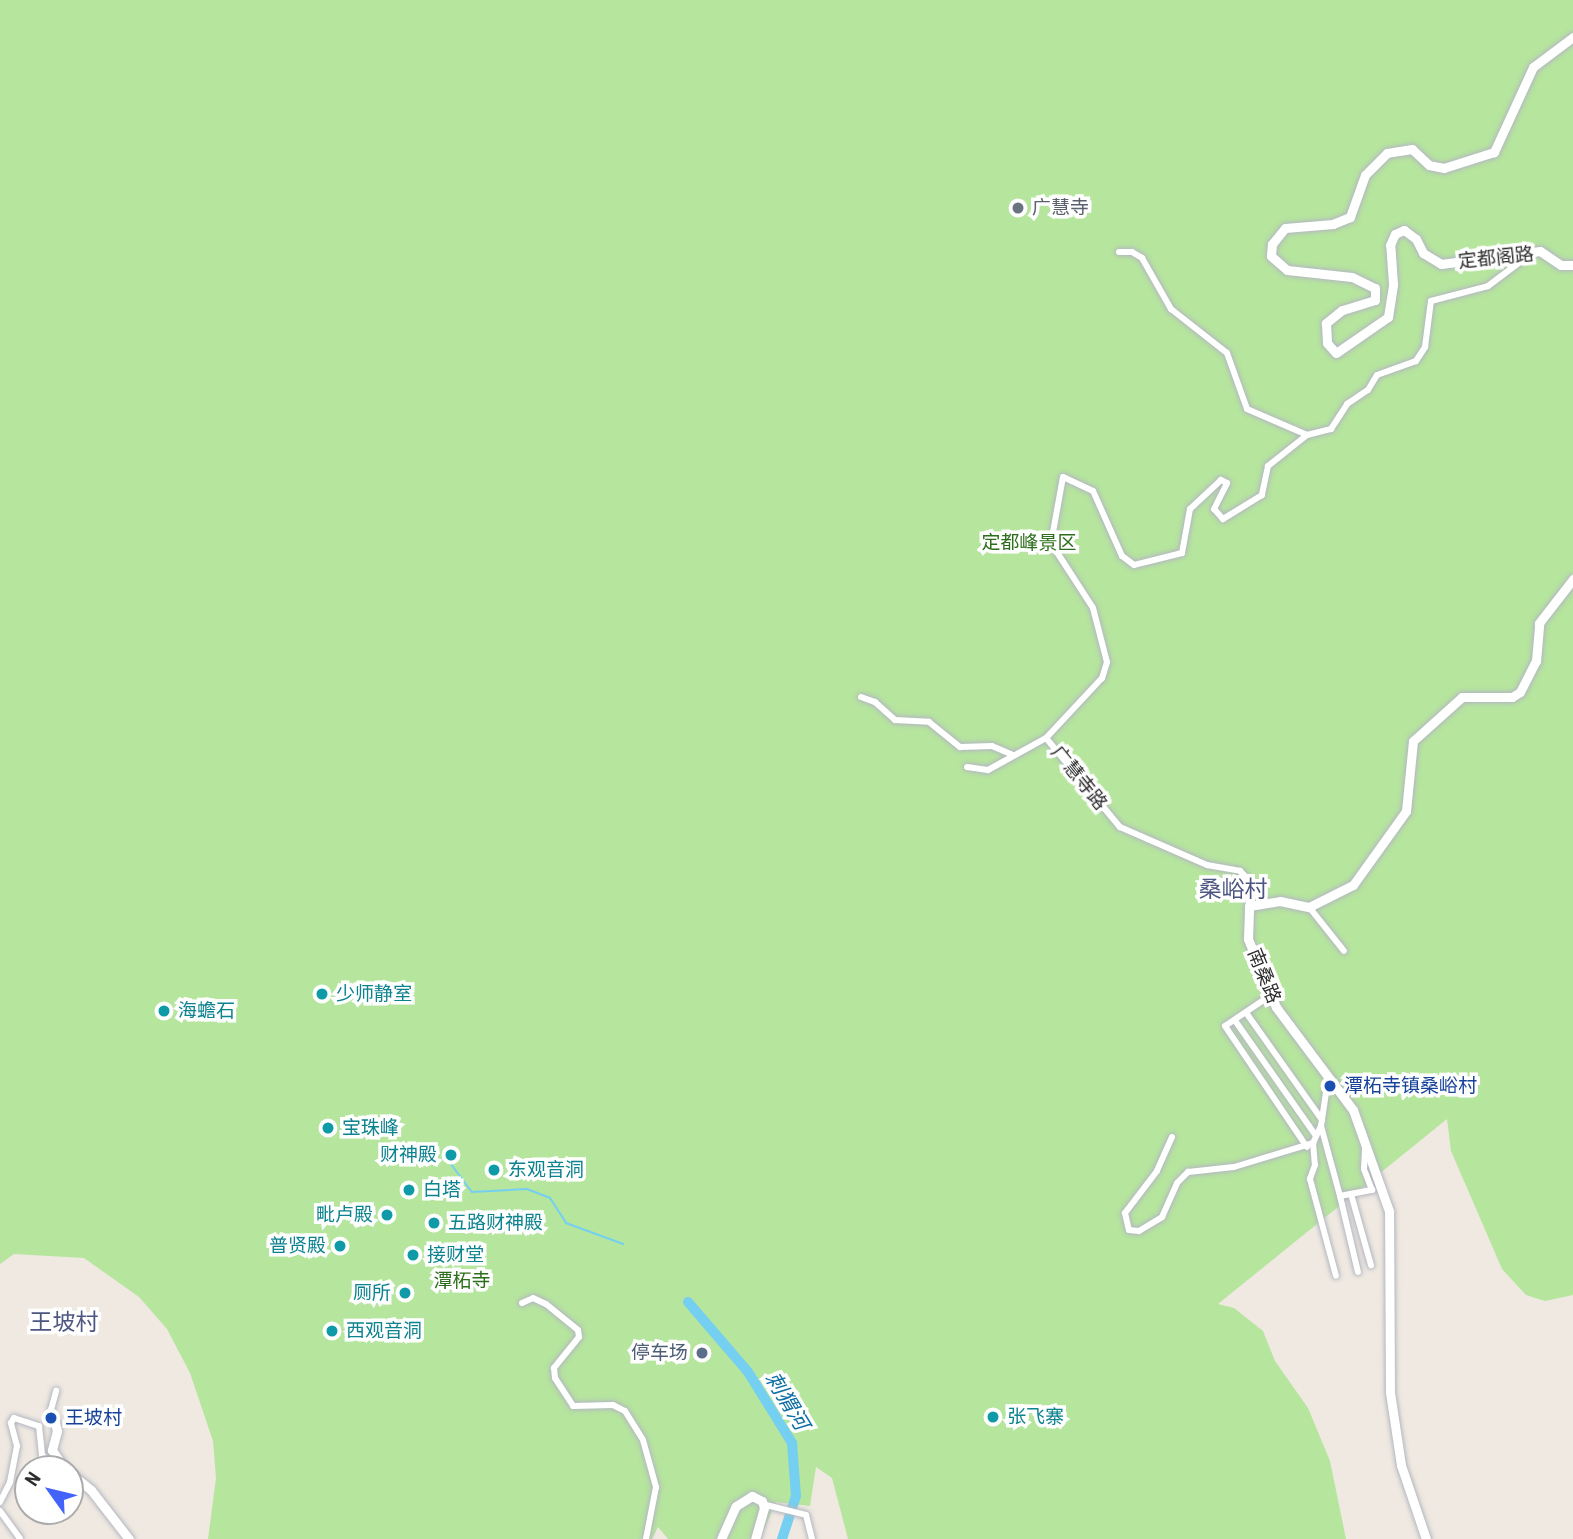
<!DOCTYPE html>
<html>
<head>
<meta charset="utf-8">
<style>
  body { margin:0 }
  #map { position:relative; width:1573px; height:1539px; overflow:hidden; background:#efe9e1; font-family:"Roboto Condensed","Noto Sans SC",sans-serif }
  div>[style] { position:absolute }
  .green>* { inset:0; background:#b6e59e }
  .stream>* { height:2px; margin:-1px; padding:0 1px; transform-origin:1px; border-radius:1px; background:#75cff0 }
  .river>* { height:10px; margin:-5px; padding:0 5px; transform-origin:5px; border-radius:5px; background:#75cff0 }
  .roads { filter:drop-shadow(0 0 2px #b4b7c1) drop-shadow(0 0 2px #b4b7c1) }
  .street>* { height:6px; margin:-3px; padding:0 3px; transform-origin:3px; border-radius:3px; background:#fff }
  .secondary>* { height:9px; margin:-4.5px; padding:0 4.5px; transform-origin:4.5px; border-radius:4.5px; background:#fff }
  .dots>* { width:19px; height:19px; translate:-50% -50%; box-sizing:border-box; border:4px solid #fff; border-radius:50% }
  span { translate:-50% -50%; white-space:nowrap; text-align:center; line-height:1.15; -webkit-text-stroke:7px #fff; paint-order:stroke }
  .worship-label { font-size:19px; color:#5b616d }
  .left { translate:0 -50%; text-align:left }
  .street-label { font-size:19px; color:#2e2e2e }
  .park-label { font-size:19px; color:#2c6e1b }
  .culture-label { font-size:19px; color:#0d838f }
  .right { translate:-100% -50%; text-align:right }
  .transit-label { font-size:19px; color:#164399 }
  .service-label { font-size:19px; color:#4e5e75 }
  .water-label { font-size:21px; color:#0d6fa3; font-style:italic }
  .quarter-label { font-size:23px; color:#4d5680 }
  .north { position:absolute; left:14px; top:1455px; width:70px; height:70px; box-sizing:border-box; background:#fff; border:2px solid #ababab; border-radius:50%; rotate:304deg; font-size:19px; font-weight:700; line-height:28px; text-align:center; color:#2e2e2e }
  .north::after { content:''; display:block; margin:auto; width:24px; height:32px; background:#4264fb; clip-path:polygon(50% 0,100% 100%,50% 72%,0 100%) }
</style>
</head>
<body>
<div id="map">
  <div class="green">
    <i style="clip-path:polygon(0 0,1573px 0,1573px 1295px,1545px 1301px,1526px 1295px,1502px 1269px,1451px 1151px,1447px 1119px,1218px 1304px,1234px 1308px,1263px 1331px,1275px 1361px,1308px 1408px,1330px 1461px,1346px 1539px,848px 1539px,832px 1478px,816px 1467px,810px 1506px,776px 1502px,760px 1539px,668px 1539px,658px 1527px,652px 1539px,208px 1539px,216px 1478px,213px 1441px,190px 1373px,167px 1329px,139px 1297px,84px 1258px,14px 1254px,0 1264px)"></i>
  </div>
  <div class="stream">
    <i style="left:450px;top:1163px;width:36px;rotate:53deg"></i>
    <i style="left:472px;top:1192px;width:55px;rotate:-3.1deg"></i>
    <i style="left:527px;top:1189px;width:25px;rotate:21deg"></i>
    <i style="left:550px;top:1198px;width:30px;rotate:57deg"></i>
    <i style="left:566px;top:1223px;width:61px;rotate:20.2deg"></i>
  </div>
  <div class="river">
    <i style="left:688px;top:1302px;width:92px;rotate:49.4deg"></i>
    <i style="left:748px;top:1372px;width:84px;rotate:58.2deg"></i>
    <i style="left:792px;top:1443px;width:53px;rotate:85.7deg"></i>
    <i style="left:796px;top:1496px;width:45px;rotate:108deg"></i>
  </div>
  <div class="roads">
    <div class="street">
      <i style="left:1119px;top:252px;width:13px"></i>
      <i style="left:1132px;top:252px;width:12px;rotate:31deg"></i>
      <i style="left:1142px;top:258px;width:59px;rotate:60.4deg"></i>
      <i style="left:1171px;top:309px;width:71px;rotate:38.2deg"></i>
      <i style="left:1227px;top:353px;width:59px;rotate:70.3deg"></i>
      <i style="left:1247px;top:409px;width:65px;rotate:23.4deg"></i>
      <i style="left:1307px;top:435px;width:50px;rotate:141.5deg"></i>
      <i style="left:1268px;top:466px;width:30px;rotate:102deg"></i>
      <i style="left:1262px;top:495px;width:46px;rotate:148.4deg"></i>
      <i style="left:1223px;top:519px;width:13px;rotate:-132deg"></i>
      <i style="left:1214px;top:509px;width:29px;rotate:-63deg"></i>
      <i style="left:1227px;top:483px;width:7px;rotate:-153deg"></i>
      <i style="left:1221px;top:480px;width:42px;rotate:136.9deg"></i>
      <i style="left:1190px;top:509px;width:45px;rotate:100.3deg"></i>
      <i style="left:1182px;top:553px;width:49px;rotate:166deg"></i>
      <i style="left:1134px;top:565px;width:15px;rotate:-143deg"></i>
      <i style="left:1122px;top:556px;width:71px;rotate:-114deg"></i>
      <i style="left:1093px;top:491px;width:33px;rotate:-155deg"></i>
      <i style="left:1063px;top:477px;width:67px;rotate:100.3deg"></i>
      <i style="left:1051px;top:543px;width:77px;rotate:57.1deg"></i>
      <i style="left:1093px;top:608px;width:56px;rotate:75.5deg"></i>
      <i style="left:1107px;top:662px;width:17px;rotate:107deg"></i>
      <i style="left:1102px;top:678px;width:82px;rotate:133deg"></i>
      <i style="left:1046px;top:738px;width:116px;rotate:50.3deg"></i>
      <i style="left:1120px;top:827px;width:95px;rotate:23.6deg"></i>
      <i style="left:1207px;top:865px;width:34px;rotate:10deg"></i>
      <i style="left:1240px;top:871px;width:8px;rotate:45deg"></i>
      <i style="left:1246px;top:877px;width:29px;rotate:84deg"></i>
      <i style="left:1307px;top:435px;width:25px;rotate:-14deg"></i>
      <i style="left:1331px;top:429px;width:30px;rotate:-57deg"></i>
      <i style="left:1347px;top:404px;width:25px;rotate:-34deg"></i>
      <i style="left:1368px;top:390px;width:17px;rotate:-59deg"></i>
      <i style="left:1377px;top:375px;width:41px;rotate:-19.7deg"></i>
      <i style="left:1416px;top:361px;width:17px;rotate:-57deg"></i>
      <i style="left:1425px;top:347px;width:46px;rotate:-82.6deg"></i>
      <i style="left:1431px;top:301px;width:59px;rotate:-14.7deg"></i>
      <i style="left:1488px;top:286px;width:55px;rotate:-36.9deg"></i>
      <i style="left:861px;top:697px;width:15px;rotate:20deg"></i>
      <i style="left:875px;top:702px;width:27px;rotate:42deg"></i>
      <i style="left:895px;top:720px;width:34px;rotate:3deg"></i>
      <i style="left:929px;top:722px;width:40px;rotate:39deg"></i>
      <i style="left:960px;top:747px;width:32px;rotate:-2deg"></i>
      <i style="left:992px;top:746px;width:21px;rotate:23deg"></i>
      <i style="left:967px;top:767px;width:21px;rotate:8deg"></i>
      <i style="left:988px;top:770px;width:66px;rotate:-28.9deg"></i>
      <i style="left:1309px;top:907px;width:56px;rotate:51.5deg"></i>
      <i style="left:1271px;top:995px;width:55px;rotate:146deg"></i>
      <i style="left:1225px;top:1026px;width:146px;rotate:55.9deg"></i>
      <i style="left:1247px;top:1014px;width:130px;rotate:54.7deg"></i>
      <i style="left:1236px;top:1022px;width:139px;rotate:54.9deg"></i>
      <i style="left:1321px;top:1126px;width:73px;rotate:74.8deg"></i>
      <i style="left:1340px;top:1196px;width:33px;rotate:-11deg"></i>
      <i style="left:1372px;top:1190px;width:22px;rotate:-111deg"></i>
      <i style="left:1364px;top:1169px;width:22px;rotate:-87deg"></i>
      <i style="left:1172px;top:1137px;width:37px;rotate:114deg"></i>
      <i style="left:1157px;top:1171px;width:53px;rotate:127.3deg"></i>
      <i style="left:1125px;top:1213px;width:17px;rotate:77deg"></i>
      <i style="left:1129px;top:1230px;width:10px;rotate:6deg"></i>
      <i style="left:1139px;top:1231px;width:27px;rotate:-31deg"></i>
      <i style="left:1162px;top:1217px;width:37px;rotate:-66deg"></i>
      <i style="left:1177px;top:1183px;width:16px;rotate:-45deg"></i>
      <i style="left:1188px;top:1172px;width:46px;rotate:-6.2deg"></i>
      <i style="left:1234px;top:1167px;width:83px;rotate:-16.9deg"></i>
      <i style="left:1313px;top:1143px;width:19px;rotate:-65deg"></i>
      <i style="left:1321px;top:1126px;width:48px;rotate:-81.5deg"></i>
      <i style="left:1313px;top:1143px;width:22px;rotate:85deg"></i>
      <i style="left:1315px;top:1165px;width:15px;rotate:110deg"></i>
      <i style="left:1310px;top:1179px;width:100px;rotate:75deg"></i>
      <i style="left:1351px;top:1194px;width:74px;rotate:74.3deg"></i>
      <i style="left:1340px;top:1196px;width:78px;rotate:76.7deg"></i>
      <i style="left:522px;top:1303px;width:12px;rotate:-24deg"></i>
      <i style="left:533px;top:1298px;width:14px;rotate:25deg"></i>
      <i style="left:546px;top:1304px;width:41px;rotate:39.1deg"></i>
      <i style="left:578px;top:1330px;width:7px;rotate:82deg"></i>
      <i style="left:579px;top:1337px;width:40px;rotate:129deg"></i>
      <i style="left:554px;top:1368px;width:10px;rotate:84deg"></i>
      <i style="left:555px;top:1378px;width:33px;rotate:57deg"></i>
      <i style="left:573px;top:1406px;width:40px;rotate:-1.4deg"></i>
      <i style="left:613px;top:1405px;width:13px;rotate:27deg"></i>
      <i style="left:625px;top:1411px;width:34px;rotate:58deg"></i>
      <i style="left:643px;top:1440px;width:49px;rotate:74.5deg"></i>
      <i style="left:656px;top:1487px;width:53px;rotate:100.9deg"></i>
      <i style="left:54px;top:1418px;width:9px;rotate:-111deg"></i>
      <i style="left:51px;top:1410px;width:20px;rotate:-75deg"></i>
      <i style="left:0;top:1502px;width:22px;rotate:-63deg"></i>
      <i style="left:10px;top:1482px;width:37px;rotate:-79deg"></i>
      <i style="left:17px;top:1446px;width:24px;rotate:-105deg"></i>
      <i style="left:11px;top:1423px;width:6px;rotate:-59deg"></i>
      <i style="left:14px;top:1418px;width:26px;rotate:18deg"></i>
      <i style="left:39px;top:1426px;width:30px;rotate:84deg"></i>
      <i style="left:42px;top:1456px;width:17px;rotate:24deg"></i>
      <i style="left:766px;top:1505px;width:41px;rotate:14deg"></i>
      <i style="left:806px;top:1515px;width:25px;rotate:76deg"></i>
      <i style="left:0;top:1511px;width:34px;rotate:54deg"></i>
    </div>
    <div class="secondary">
      <i style="left:1573px;top:37px;width:50px;rotate:143.1deg"></i>
      <i style="left:1533px;top:67px;width:94px;rotate:114.6deg"></i>
      <i style="left:1494px;top:152px;width:52px;rotate:162.3deg"></i>
      <i style="left:1444px;top:168px;width:15px;rotate:-169deg"></i>
      <i style="left:1429px;top:165px;width:23px;rotate:-137deg"></i>
      <i style="left:1412px;top:149px;width:25px;rotate:171deg"></i>
      <i style="left:1387px;top:153px;width:31px;rotate:135deg"></i>
      <i style="left:1365px;top:175px;width:45px;rotate:109.7deg"></i>
      <i style="left:1350px;top:217px;width:18px;rotate:158deg"></i>
      <i style="left:1333px;top:224px;width:48px;rotate:175.2deg"></i>
      <i style="left:1285px;top:228px;width:21px;rotate:129deg"></i>
      <i style="left:1272px;top:244px;width:12px;rotate:95deg"></i>
      <i style="left:1271px;top:256px;width:21px;rotate:41deg"></i>
      <i style="left:1287px;top:270px;width:65px;rotate:6.1deg"></i>
      <i style="left:1352px;top:277px;width:25px;rotate:26deg"></i>
      <i style="left:1375px;top:288px;width:12px;rotate:90deg"></i>
      <i style="left:1375px;top:300px;width:34px;rotate:163deg"></i>
      <i style="left:1342px;top:310px;width:21px;rotate:141deg"></i>
      <i style="left:1326px;top:323px;width:20px;rotate:87deg"></i>
      <i style="left:1327px;top:343px;width:13px;rotate:48deg"></i>
      <i style="left:1336px;top:353px;width:63px;rotate:-34.7deg"></i>
      <i style="left:1388px;top:317px;width:33px;rotate:-81deg"></i>
      <i style="left:1393px;top:284px;width:39px;rotate:-94deg"></i>
      <i style="left:1390px;top:245px;width:12px;rotate:-66deg"></i>
      <i style="left:1395px;top:234px;width:10px;rotate:-24deg"></i>
      <i style="left:1404px;top:230px;width:15px;rotate:37deg"></i>
      <i style="left:1416px;top:239px;width:16px;rotate:63deg"></i>
      <i style="left:1423px;top:253px;width:21px;rotate:31deg"></i>
      <i style="left:1441px;top:264px;width:100px;rotate:-7.5deg"></i>
      <i style="left:1540px;top:251px;width:25px;rotate:34deg"></i>
      <i style="left:1561px;top:265px;width:12px"></i>
      <i style="left:54px;top:1418px;width:13px;rotate:77deg"></i>
      <i style="left:57px;top:1431px;width:20px;rotate:105deg"></i>
      <i style="left:52px;top:1450px;width:23px;rotate:56deg"></i>
      <i style="left:70px;top:1473px;width:27px;rotate:39deg"></i>
      <i style="left:91px;top:1490px;width:62px;rotate:52.2deg"></i>
      <i style="left:721px;top:1539px;width:36px;rotate:-66deg"></i>
      <i style="left:736px;top:1506px;width:19px;rotate:-32deg"></i>
      <i style="left:752px;top:1496px;width:11px;rotate:27deg"></i>
      <i style="left:762px;top:1501px;width:7px;rotate:74deg"></i>
      <i style="left:764px;top:1508px;width:32px;rotate:106deg"></i>
      <i style="left:1426px;top:1539px;width:78px;rotate:-108.7deg"></i>
      <i style="left:1401px;top:1465px;width:74px;rotate:-98.6deg"></i>
      <i style="left:1390px;top:1392px;width:181px;rotate:-90.3deg"></i>
      <i style="left:1389px;top:1211px;width:107px;rotate:-109.6deg"></i>
      <i style="left:1353px;top:1110px;width:129px;rotate:-126.8deg"></i>
      <i style="left:1276px;top:1007px;width:74px;rotate:-112.4deg"></i>
      <i style="left:1248px;top:939px;width:33px;rotate:-88deg"></i>
      <i style="left:1249px;top:906px;width:31px;rotate:-9deg"></i>
      <i style="left:1280px;top:901px;width:30px;rotate:12deg"></i>
      <i style="left:1309px;top:907px;width:49px;rotate:-26.6deg"></i>
      <i style="left:1353px;top:885px;width:91px;rotate:-54.4deg"></i>
      <i style="left:1406px;top:811px;width:70px;rotate:-84.3deg"></i>
      <i style="left:1413px;top:741px;width:66px;rotate:-41.9deg"></i>
      <i style="left:1462px;top:697px;width:50px"></i>
      <i style="left:1512px;top:697px;width:9px;rotate:-32deg"></i>
      <i style="left:1520px;top:692px;width:35px;rotate:-63deg"></i>
      <i style="left:1536px;top:661px;width:38px;rotate:-85deg"></i>
      <i style="left:1539px;top:623px;width:56px;rotate:-52.3deg"></i>
    </div>
  </div>
  <div class="dots">
    <i style="left:1018px;top:208px;background:#6b7280"></i>
    <i style="left:322px;top:994px;background:#0f9aa8"></i>
    <i style="left:164px;top:1011px;background:#0f9aa8"></i>
    <i style="left:1330px;top:1086px;background:#1a4fb4"></i>
    <i style="left:328px;top:1128px;background:#0f9aa8"></i>
    <i style="left:451px;top:1155px;background:#0f9aa8"></i>
    <i style="left:494px;top:1170px;background:#0f9aa8"></i>
    <i style="left:409px;top:1190px;background:#0f9aa8"></i>
    <i style="left:387px;top:1215px;background:#0f9aa8"></i>
    <i style="left:434px;top:1223px;background:#0f9aa8"></i>
    <i style="left:340px;top:1246px;background:#0f9aa8"></i>
    <i style="left:413px;top:1255px;background:#0f9aa8"></i>
    <i style="left:405px;top:1293px;background:#0f9aa8"></i>
    <i style="left:332px;top:1331px;background:#0f9aa8"></i>
    <i style="left:702px;top:1353px;background:#5c6f8a"></i>
    <i style="left:993px;top:1417px;background:#0f9aa8"></i>
    <i style="left:51px;top:1418px;background:#1a4fb4"></i>
  </div>
  <div class="worship-label">
    <span class="left" style="left:1032px;top:208px">广慧寺</span>
  </div>
  <div class="street-label">
    <span style="left:1496px;top:258px;rotate:-6deg">定都阁路</span>
    <span style="left:1079px;top:778px;rotate:51deg">广慧寺路</span>
    <span style="left:1264px;top:976px;rotate:68deg">南桑路</span>
  </div>
  <div class="park-label">
    <span style="left:1029px;top:543px">定都峰景区</span>
    <span style="left:462px;top:1281px">潭柘寺</span>
  </div>
  <div class="culture-label">
    <span class="left" style="left:336px;top:994px">少师静室</span>
    <span class="left" style="left:178px;top:1011px">海蟾石</span>
    <span class="left" style="left:342px;top:1128px">宝珠峰</span>
    <span class="right" style="left:437px;top:1155px">财神殿</span>
    <span class="left" style="left:508px;top:1170px">东观音洞</span>
    <span class="left" style="left:423px;top:1190px">白塔</span>
    <span class="right" style="left:373px;top:1215px">毗卢殿</span>
    <span class="left" style="left:448px;top:1223px">五路财神殿</span>
    <span class="right" style="left:326px;top:1246px">普贤殿</span>
    <span class="left" style="left:427px;top:1255px">接财堂</span>
    <span class="right" style="left:391px;top:1293px">厕所</span>
    <span class="left" style="left:346px;top:1331px">西观音洞</span>
    <span class="left" style="left:1007px;top:1417px">张飞寨</span>
  </div>
  <div class="transit-label">
    <span class="left" style="left:1344px;top:1086px">潭柘寺镇桑峪村</span>
    <span class="left" style="left:65px;top:1418px">王坡村</span>
  </div>
  <div class="service-label">
    <span class="right" style="left:688px;top:1353px">停车场</span>
  </div>
  <div class="water-label">
    <span style="left:787px;top:1401px;rotate:59deg">刺猬河</span>
  </div>
  <div class="quarter-label">
    <span style="left:1233px;top:890px">桑峪村</span>
    <span style="left:64px;top:1323px">王坡村</span>
  </div>
  <div class="north">N</div>
</div>
</body>
</html>
